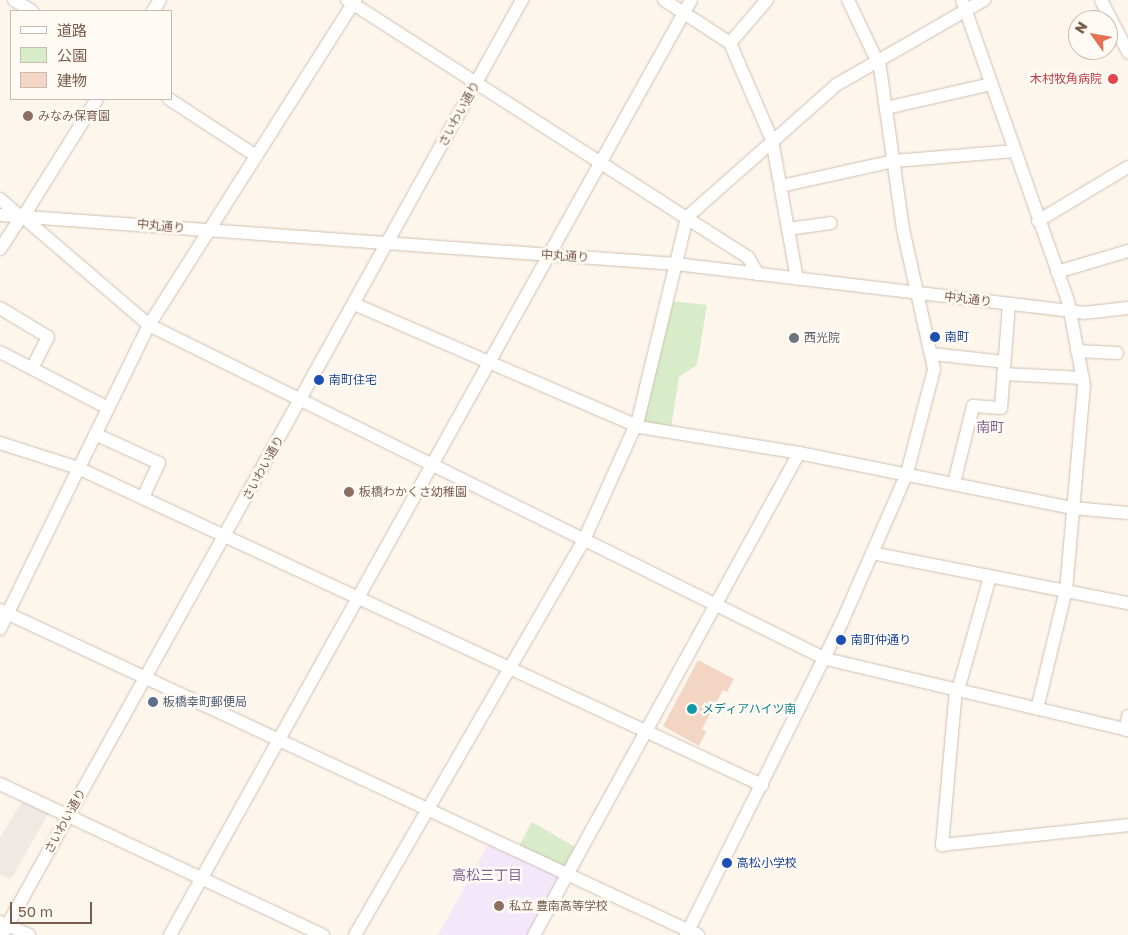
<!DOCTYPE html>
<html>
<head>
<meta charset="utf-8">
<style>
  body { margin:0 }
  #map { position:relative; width:1128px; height:935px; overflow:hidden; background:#fdf6ec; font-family:"Golos Text","Noto Sans JP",sans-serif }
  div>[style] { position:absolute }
  .industrial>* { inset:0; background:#efe9e4 }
  .education>* { inset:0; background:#f3e8fa }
  .green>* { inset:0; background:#d8ecc9 }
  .building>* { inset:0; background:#f3d5c3 }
  .roads { filter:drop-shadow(0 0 1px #d1beb0) drop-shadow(0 0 1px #d1beb0) }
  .minor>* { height:12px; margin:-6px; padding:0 6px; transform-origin:6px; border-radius:6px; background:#fff }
  .dots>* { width:14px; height:14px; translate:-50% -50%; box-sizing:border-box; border:2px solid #fffaf3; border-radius:50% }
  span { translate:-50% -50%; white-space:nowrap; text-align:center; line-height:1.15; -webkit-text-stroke:5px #fffaf3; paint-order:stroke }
  .health-label { font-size:12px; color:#be3a42 }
  .right { translate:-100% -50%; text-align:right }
  .street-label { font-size:12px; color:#7a5c4d }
  .education-label { font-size:12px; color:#785e54 }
  .left { translate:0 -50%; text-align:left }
  .transit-label { font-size:12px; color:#164399 }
  .worship-label { font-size:12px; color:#5b616d }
  .service-label { font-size:12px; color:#4e5e75 }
  .culture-label { font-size:12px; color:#0d838f }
  .neighbourhood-label { font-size:14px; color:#846695 }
  .legend { position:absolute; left:10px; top:10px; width:162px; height:90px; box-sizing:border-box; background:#fffaf3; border:1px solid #cabbb1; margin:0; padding:6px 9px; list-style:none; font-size:15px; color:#7a5c4d }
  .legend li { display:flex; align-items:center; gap:10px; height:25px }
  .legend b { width:25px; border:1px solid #cabbb1 }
  .north { position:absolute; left:1068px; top:10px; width:50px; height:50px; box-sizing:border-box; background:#fffaf3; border:1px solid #cabbb1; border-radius:50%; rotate:302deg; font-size:14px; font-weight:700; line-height:20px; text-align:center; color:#7a5c4d }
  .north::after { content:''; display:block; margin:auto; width:18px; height:22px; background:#e76f51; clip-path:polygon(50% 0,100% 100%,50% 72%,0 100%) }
  .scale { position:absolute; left:10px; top:902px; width:82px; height:22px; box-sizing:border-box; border:2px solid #7a5c4d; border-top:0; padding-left:6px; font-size:15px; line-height:18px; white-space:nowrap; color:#7a5c4d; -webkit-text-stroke:4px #fffaf3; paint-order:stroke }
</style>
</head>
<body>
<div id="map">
  <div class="industrial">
    <i style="clip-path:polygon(23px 800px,49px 813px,11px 879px,0 874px,0 837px)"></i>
  </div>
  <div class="education">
    <i style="clip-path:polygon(489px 843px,560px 877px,529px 935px,438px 935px)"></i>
  </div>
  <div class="green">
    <i style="clip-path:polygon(671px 301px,707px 305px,697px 365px,679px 377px,671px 428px,643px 423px)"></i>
    <i style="clip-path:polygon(532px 822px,577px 848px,565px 868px,519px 846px)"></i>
  </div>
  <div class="building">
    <i style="clip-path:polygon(698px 660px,734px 679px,727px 692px,723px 690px,702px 729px,706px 732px,699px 746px,663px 726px)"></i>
  </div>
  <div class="roads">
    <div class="minor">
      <i style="left:14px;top:0;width:21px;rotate:31deg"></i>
      <i style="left:347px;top:0;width:476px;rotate:32.7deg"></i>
      <i style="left:748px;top:257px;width:20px;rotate:60deg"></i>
      <i style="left:664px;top:0;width:79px;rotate:33.1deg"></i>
      <i style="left:730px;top:43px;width:106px;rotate:66.6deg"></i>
      <i style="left:772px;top:140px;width:141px;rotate:79.8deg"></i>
      <i style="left:962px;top:0;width:319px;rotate:70.6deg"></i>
      <i style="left:1068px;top:301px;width:86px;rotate:79.2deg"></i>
      <i style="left:1084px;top:385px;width:206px;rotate:95deg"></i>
      <i style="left:1066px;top:590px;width:122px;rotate:103.7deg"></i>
      <i style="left:1101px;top:0;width:59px;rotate:62.6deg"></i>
      <i style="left:153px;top:11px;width:13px;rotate:-58deg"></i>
      <i style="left:730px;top:43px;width:57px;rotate:-49.3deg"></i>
      <i style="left:97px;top:99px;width:139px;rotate:122.1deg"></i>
      <i style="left:23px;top:217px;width:166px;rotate:40.6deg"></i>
      <i style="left:149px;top:325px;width:755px;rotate:26.26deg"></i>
      <i style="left:826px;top:659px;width:310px;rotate:13.2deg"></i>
      <i style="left:169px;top:99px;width:104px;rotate:33.2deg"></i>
      <i style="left:886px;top:108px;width:108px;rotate:-12.9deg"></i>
      <i style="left:781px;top:186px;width:116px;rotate:-12.5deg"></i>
      <i style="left:894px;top:161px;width:121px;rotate:-4.7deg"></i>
      <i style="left:0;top:199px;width:28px;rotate:41deg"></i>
      <i style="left:21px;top:217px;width:38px;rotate:123deg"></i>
      <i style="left:0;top:215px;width:678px;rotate:4.15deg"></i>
      <i style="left:676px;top:264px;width:411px;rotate:6.8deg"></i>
      <i style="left:1084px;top:313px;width:44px;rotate:-6.5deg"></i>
      <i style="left:1038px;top:221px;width:105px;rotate:-31deg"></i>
      <i style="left:788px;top:229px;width:43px;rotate:-7.9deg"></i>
      <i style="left:1057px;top:272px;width:74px;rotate:-16.5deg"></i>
      <i style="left:354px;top:304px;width:310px;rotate:23.3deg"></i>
      <i style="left:639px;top:427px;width:162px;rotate:9.2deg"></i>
      <i style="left:799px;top:453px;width:278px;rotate:11.4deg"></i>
      <i style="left:1072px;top:508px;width:56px;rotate:5.1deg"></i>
      <i style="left:0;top:308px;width:56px;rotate:31.1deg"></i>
      <i style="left:48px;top:337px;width:35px;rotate:117deg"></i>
      <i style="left:1077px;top:351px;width:40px;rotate:2.9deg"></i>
      <i style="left:0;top:352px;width:122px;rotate:27.4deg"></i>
      <i style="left:932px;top:354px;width:72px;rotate:6.3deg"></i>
      <i style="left:1003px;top:374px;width:80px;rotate:2.9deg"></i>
      <i style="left:95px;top:434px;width:70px;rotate:24.4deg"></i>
      <i style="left:159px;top:463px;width:38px;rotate:115deg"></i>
      <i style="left:0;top:443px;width:82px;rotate:17.8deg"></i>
      <i style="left:78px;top:468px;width:754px;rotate:24.87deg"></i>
      <i style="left:954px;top:483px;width:79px;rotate:-76.1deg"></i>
      <i style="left:973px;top:406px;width:28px;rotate:4deg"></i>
      <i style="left:1001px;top:408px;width:104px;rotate:-85.6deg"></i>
      <i style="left:872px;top:553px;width:261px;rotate:11.1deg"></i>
      <i style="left:0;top:610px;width:770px;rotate:24.97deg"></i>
      <i style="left:0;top:629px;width:339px;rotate:-63.9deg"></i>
      <i style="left:149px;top:325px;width:385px;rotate:-57.6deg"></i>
      <i style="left:956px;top:689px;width:157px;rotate:95.1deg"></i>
      <i style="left:942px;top:845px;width:187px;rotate:-6.1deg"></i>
      <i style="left:958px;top:690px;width:117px;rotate:-74.2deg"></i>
      <i style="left:1126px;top:730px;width:14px;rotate:-82deg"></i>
      <i style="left:0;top:784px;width:357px;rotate:25.1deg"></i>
      <i style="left:0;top:922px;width:32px;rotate:24deg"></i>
      <i style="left:2px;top:935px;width:1070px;rotate:-60.92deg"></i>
      <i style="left:170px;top:935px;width:1070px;rotate:-60.87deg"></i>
      <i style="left:355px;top:935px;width:457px;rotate:-59.9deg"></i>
      <i style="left:584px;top:540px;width:132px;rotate:-65.8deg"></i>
      <i style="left:638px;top:420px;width:209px;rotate:-76.4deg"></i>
      <i style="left:687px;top:217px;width:199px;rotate:-41.5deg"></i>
      <i style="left:836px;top:85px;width:171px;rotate:-29.9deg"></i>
      <i style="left:534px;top:935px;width:550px;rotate:-61.2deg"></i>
      <i style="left:686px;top:935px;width:350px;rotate:-63.5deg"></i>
      <i style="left:842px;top:622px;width:163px;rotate:-66.4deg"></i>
      <i style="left:907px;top:473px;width:107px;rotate:-75.4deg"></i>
      <i style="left:934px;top:369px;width:143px;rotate:-102.5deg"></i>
      <i style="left:903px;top:229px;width:164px;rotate:-98.1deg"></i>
      <i style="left:880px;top:67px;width:74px;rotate:-115.5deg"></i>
    </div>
  </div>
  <div class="dots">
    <i style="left:1113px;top:79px;background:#e0444e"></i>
    <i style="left:28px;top:116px;background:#8d6e63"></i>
    <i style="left:935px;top:337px;background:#1a4fb4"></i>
    <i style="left:794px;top:338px;background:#6b7280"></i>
    <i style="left:319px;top:380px;background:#1a4fb4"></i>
    <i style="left:349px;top:492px;background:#8d6e63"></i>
    <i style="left:841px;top:640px;background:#1a4fb4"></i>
    <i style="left:153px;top:702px;background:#5c6f8a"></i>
    <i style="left:692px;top:709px;background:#0f9aa8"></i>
    <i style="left:727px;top:863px;background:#1a4fb4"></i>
    <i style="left:499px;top:906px;background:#8d6e63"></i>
  </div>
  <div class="health-label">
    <span class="right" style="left:1102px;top:79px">木村牧角病院</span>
  </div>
  <div class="street-label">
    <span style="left:459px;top:114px;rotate:-61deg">さいわい通り</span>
    <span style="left:161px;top:226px;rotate:6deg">中丸通り</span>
    <span style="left:565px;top:256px;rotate:4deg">中丸通り</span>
    <span style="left:968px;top:299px;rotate:7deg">中丸通り</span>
    <span style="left:263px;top:468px;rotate:-61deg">さいわい通り</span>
    <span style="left:65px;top:821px;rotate:-61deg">さいわい通り</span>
  </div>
  <div class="education-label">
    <span class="left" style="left:38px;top:116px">みなみ保育園</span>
    <span class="left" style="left:359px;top:492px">板橋わかくさ幼稚園</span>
    <span class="left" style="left:509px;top:906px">私立 豊南高等学校</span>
  </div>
  <div class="transit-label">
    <span class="left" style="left:945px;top:337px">南町</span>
    <span class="left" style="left:329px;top:380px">南町住宅</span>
    <span class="left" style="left:851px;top:640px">南町仲通り</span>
    <span class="left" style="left:737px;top:863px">高松小学校</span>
  </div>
  <div class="worship-label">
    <span class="left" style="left:804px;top:338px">西光院</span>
  </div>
  <div class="service-label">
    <span class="left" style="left:163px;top:702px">板橋幸町郵便局</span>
  </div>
  <div class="culture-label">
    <span class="left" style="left:702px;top:709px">メディアハイツ南</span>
  </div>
  <div class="neighbourhood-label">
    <span style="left:990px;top:427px">南町</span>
    <span style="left:487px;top:875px">高松三丁目</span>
  </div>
  <ul class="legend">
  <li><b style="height:6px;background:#fff"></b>道路</li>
  <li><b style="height:14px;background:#d8ecc9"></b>公園</li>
  <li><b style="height:14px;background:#f3d5c3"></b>建物</li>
  </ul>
  <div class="north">N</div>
  <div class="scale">50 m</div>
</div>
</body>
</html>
